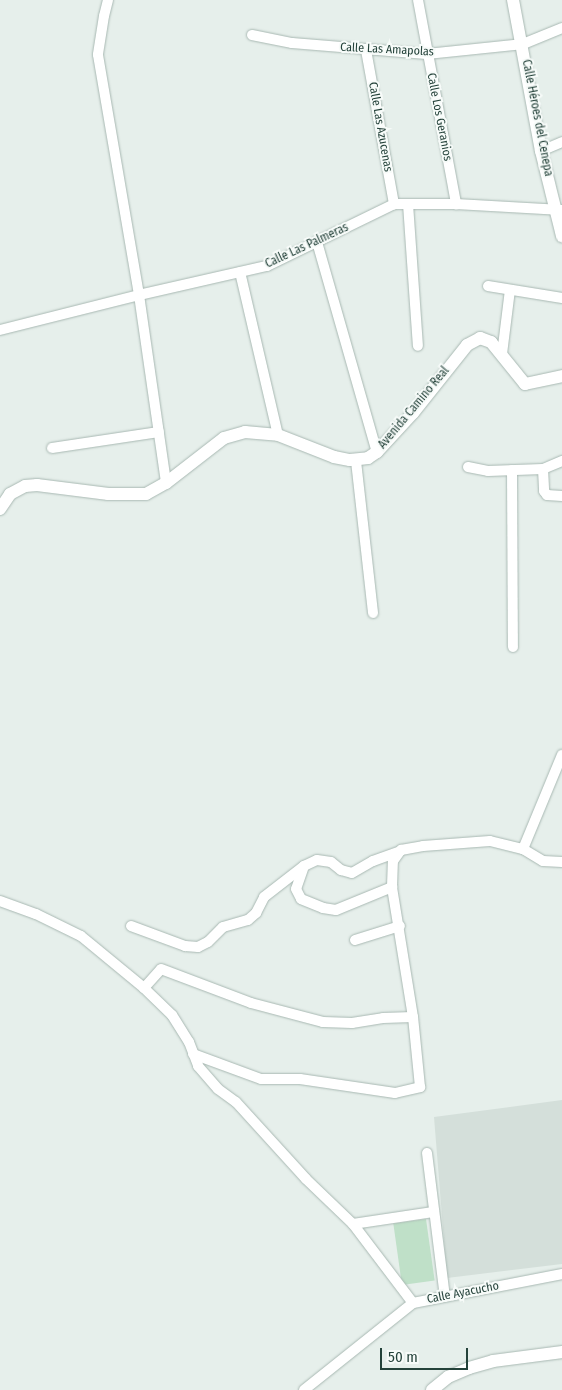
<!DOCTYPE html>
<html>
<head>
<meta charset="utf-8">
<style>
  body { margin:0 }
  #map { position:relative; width:562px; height:1390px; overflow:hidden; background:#e6efeb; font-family:"Fira Sans Condensed",sans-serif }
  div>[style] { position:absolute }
  .built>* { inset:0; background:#d4dfda }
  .green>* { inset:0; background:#bfe0c8; transform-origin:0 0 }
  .roads { filter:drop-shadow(0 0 1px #a8b8b2) drop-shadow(0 0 1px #a8b8b2) }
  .minor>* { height:10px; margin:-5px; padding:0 5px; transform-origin:5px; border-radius:5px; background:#fff }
  .tertiary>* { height:12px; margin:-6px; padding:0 6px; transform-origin:6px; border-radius:6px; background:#fff }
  span { translate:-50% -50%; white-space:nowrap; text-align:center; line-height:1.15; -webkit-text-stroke:4px #f7fbf9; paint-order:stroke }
  .street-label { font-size:12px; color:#24423a }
  .scale { position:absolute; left:380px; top:1348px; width:88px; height:22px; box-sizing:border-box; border:2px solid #24423a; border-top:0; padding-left:6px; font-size:15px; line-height:18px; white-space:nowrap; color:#24423a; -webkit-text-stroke:4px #f7fbf9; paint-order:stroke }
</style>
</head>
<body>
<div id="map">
  <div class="built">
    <i style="clip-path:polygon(562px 1100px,562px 1264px,447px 1278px,434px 1117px)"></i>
  </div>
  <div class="green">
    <i style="left:426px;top:1219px;width:62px;height:33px;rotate:82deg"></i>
  </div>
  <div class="roads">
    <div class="minor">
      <i style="left:108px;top:0;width:16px;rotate:104deg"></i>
      <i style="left:104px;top:16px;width:39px;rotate:99deg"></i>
      <i style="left:98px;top:55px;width:243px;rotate:80.3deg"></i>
      <i style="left:139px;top:295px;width:190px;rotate:81.8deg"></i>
      <i style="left:418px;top:0;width:208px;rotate:79.4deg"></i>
      <i style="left:252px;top:35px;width:41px;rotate:11.3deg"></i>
      <i style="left:292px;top:43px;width:135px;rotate:4.7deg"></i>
      <i style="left:427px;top:54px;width:97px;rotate:-5.9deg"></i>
      <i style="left:523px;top:44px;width:42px;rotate:-22.3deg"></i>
      <i style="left:366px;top:50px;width:157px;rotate:79.7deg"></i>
      <i style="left:541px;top:151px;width:23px;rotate:-23deg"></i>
      <i style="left:408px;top:204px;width:142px;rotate:86deg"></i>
      <i style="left:317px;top:242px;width:218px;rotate:74.1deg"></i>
      <i style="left:240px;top:272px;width:167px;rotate:76.9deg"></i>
      <i style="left:488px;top:286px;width:75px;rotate:9.2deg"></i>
      <i style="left:0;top:330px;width:143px;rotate:-14.1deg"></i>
      <i style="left:139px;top:295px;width:131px;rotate:-12.8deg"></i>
      <i style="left:267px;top:266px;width:141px;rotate:-26deg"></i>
      <i style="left:394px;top:204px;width:62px"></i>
      <i style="left:456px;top:204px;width:106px;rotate:3.2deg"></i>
      <i style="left:502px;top:354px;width:64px;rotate:-82.9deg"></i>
      <i style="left:52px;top:448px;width:108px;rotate:-8.5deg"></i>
      <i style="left:356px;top:461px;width:153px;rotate:83.6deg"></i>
      <i style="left:468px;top:467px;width:20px;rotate:11deg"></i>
      <i style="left:488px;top:471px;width:55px;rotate:-2.1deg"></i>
      <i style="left:543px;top:469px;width:21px;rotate:-23deg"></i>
      <i style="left:543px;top:469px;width:22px;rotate:87deg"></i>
      <i style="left:544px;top:491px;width:5px;rotate:53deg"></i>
      <i style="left:547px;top:495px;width:15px;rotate:4deg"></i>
      <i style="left:512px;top:470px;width:177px;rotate:89.7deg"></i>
      <i style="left:523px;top:849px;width:102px;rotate:-67.5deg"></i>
      <i style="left:304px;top:866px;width:24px;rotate:109deg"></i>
      <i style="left:296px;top:889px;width:11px;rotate:63deg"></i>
      <i style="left:301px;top:899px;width:24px;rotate:22deg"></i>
      <i style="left:323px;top:908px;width:13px;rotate:9deg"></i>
      <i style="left:336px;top:910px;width:61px;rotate:-22.3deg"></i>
      <i style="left:0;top:901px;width:38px;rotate:20deg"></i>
      <i style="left:36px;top:914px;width:50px;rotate:26.1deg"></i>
      <i style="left:81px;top:936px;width:82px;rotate:39.5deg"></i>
      <i style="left:144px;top:988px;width:39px;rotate:44deg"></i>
      <i style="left:172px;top:1015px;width:32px;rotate:58deg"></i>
      <i style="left:189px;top:1042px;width:26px;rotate:69deg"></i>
      <i style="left:198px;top:1066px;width:30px;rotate:49deg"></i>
      <i style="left:218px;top:1089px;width:22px;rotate:36deg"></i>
      <i style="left:236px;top:1102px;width:104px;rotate:47.7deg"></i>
      <i style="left:306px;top:1179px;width:65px;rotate:43.8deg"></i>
      <i style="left:353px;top:1224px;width:99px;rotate:52.8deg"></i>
      <i style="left:131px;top:926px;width:58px;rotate:20.3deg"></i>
      <i style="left:185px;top:946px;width:13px;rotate:4deg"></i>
      <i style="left:198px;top:947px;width:11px;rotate:-27deg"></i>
      <i style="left:208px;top:942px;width:21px;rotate:-45deg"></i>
      <i style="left:223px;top:927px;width:26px;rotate:-16deg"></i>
      <i style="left:248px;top:920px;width:11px;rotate:-41deg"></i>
      <i style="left:256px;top:913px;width:18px;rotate:-63deg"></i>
      <i style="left:264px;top:897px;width:51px;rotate:-37.8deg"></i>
      <i style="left:304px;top:866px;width:14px;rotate:-25deg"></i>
      <i style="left:317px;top:860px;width:14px;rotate:8deg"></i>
      <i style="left:331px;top:862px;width:13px;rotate:39deg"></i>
      <i style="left:341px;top:870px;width:11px;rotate:15deg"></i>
      <i style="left:352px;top:873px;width:24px;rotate:-30deg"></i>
      <i style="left:373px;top:861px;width:29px;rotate:-20deg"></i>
      <i style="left:355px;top:940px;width:47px;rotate:-17.3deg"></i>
      <i style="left:144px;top:988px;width:25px;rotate:-48deg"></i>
      <i style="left:161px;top:969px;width:96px;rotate:20.7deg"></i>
      <i style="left:251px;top:1003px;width:74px;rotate:14.8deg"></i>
      <i style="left:323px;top:1022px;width:29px;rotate:2deg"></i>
      <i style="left:352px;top:1023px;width:31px;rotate:-9deg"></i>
      <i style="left:383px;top:1018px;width:30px;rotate:-2deg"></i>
      <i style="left:193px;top:1054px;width:72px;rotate:20.2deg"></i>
      <i style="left:261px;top:1079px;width:39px"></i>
      <i style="left:300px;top:1079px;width:96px;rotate:8.4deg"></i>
      <i style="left:395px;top:1093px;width:26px;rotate:-13deg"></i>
      <i style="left:420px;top:1087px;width:70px;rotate:-95.7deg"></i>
      <i style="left:413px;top:1017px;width:132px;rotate:-99.2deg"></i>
      <i style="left:392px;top:887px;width:26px;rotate:-88deg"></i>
      <i style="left:393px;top:861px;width:14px;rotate:-54deg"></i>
      <i style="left:401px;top:850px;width:22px;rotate:-10deg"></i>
      <i style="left:423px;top:846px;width:67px;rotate:-4.3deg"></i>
      <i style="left:490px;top:841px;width:34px;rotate:14deg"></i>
      <i style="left:523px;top:849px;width:23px;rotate:31deg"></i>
      <i style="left:543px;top:861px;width:19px;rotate:3deg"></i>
      <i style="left:427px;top:1153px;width:145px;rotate:82.9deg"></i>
      <i style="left:353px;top:1224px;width:81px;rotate:-8.5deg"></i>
      <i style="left:304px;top:1390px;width:139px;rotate:-38.6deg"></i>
      <i style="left:413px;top:1303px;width:152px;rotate:-11deg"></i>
    </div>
    <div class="tertiary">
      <i style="left:513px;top:0;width:154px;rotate:79.5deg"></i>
      <i style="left:541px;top:151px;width:88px;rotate:76.1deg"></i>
      <i style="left:0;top:509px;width:18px;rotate:-56deg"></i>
      <i style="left:10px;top:494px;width:17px;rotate:-28deg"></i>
      <i style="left:25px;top:486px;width:12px;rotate:-5deg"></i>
      <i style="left:37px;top:485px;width:72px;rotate:7.2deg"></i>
      <i style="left:108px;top:494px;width:38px"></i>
      <i style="left:146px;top:494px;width:23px;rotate:-29deg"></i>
      <i style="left:166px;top:483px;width:73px;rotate:-37.8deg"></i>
      <i style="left:224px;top:438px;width:22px;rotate:-16deg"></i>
      <i style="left:245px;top:432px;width:33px;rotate:5deg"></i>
      <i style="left:278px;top:435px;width:60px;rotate:21.4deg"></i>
      <i style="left:334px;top:457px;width:16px;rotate:11deg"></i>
      <i style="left:350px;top:460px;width:18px;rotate:-6deg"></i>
      <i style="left:368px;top:458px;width:11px;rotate:-34deg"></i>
      <i style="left:377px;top:452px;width:53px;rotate:-47.3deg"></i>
      <i style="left:413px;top:413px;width:87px;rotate:-51.5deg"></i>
      <i style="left:467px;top:345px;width:15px;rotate:-28deg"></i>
      <i style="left:480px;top:338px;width:12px;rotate:20deg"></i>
      <i style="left:491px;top:342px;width:54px;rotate:51deg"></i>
      <i style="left:525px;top:384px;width:38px;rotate:-12deg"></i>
      <i style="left:432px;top:1390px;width:21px;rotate:-39deg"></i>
      <i style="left:448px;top:1377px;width:23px;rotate:-23deg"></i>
      <i style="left:469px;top:1368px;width:25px;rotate:-16deg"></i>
      <i style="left:493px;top:1361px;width:70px;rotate:-7.4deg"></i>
    </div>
  </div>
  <div class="street-label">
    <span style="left:387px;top:50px;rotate:3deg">Calle Las Amapolas</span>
    <span style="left:439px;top:117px;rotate:79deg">Calle Los Geranios</span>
    <span style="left:537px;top:118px;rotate:79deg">Calle Héroes del Cenepa</span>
    <span style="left:380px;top:127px;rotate:80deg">Calle Las Azucenas</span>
    <span style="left:307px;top:246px;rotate:-25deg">Calle Las Palmeras</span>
    <span style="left:414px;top:408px;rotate:-50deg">Avenida Camino Real</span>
    <span style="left:463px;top:1293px;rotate:-11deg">Calle Ayacucho</span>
  </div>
  <div class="scale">50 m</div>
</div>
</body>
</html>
